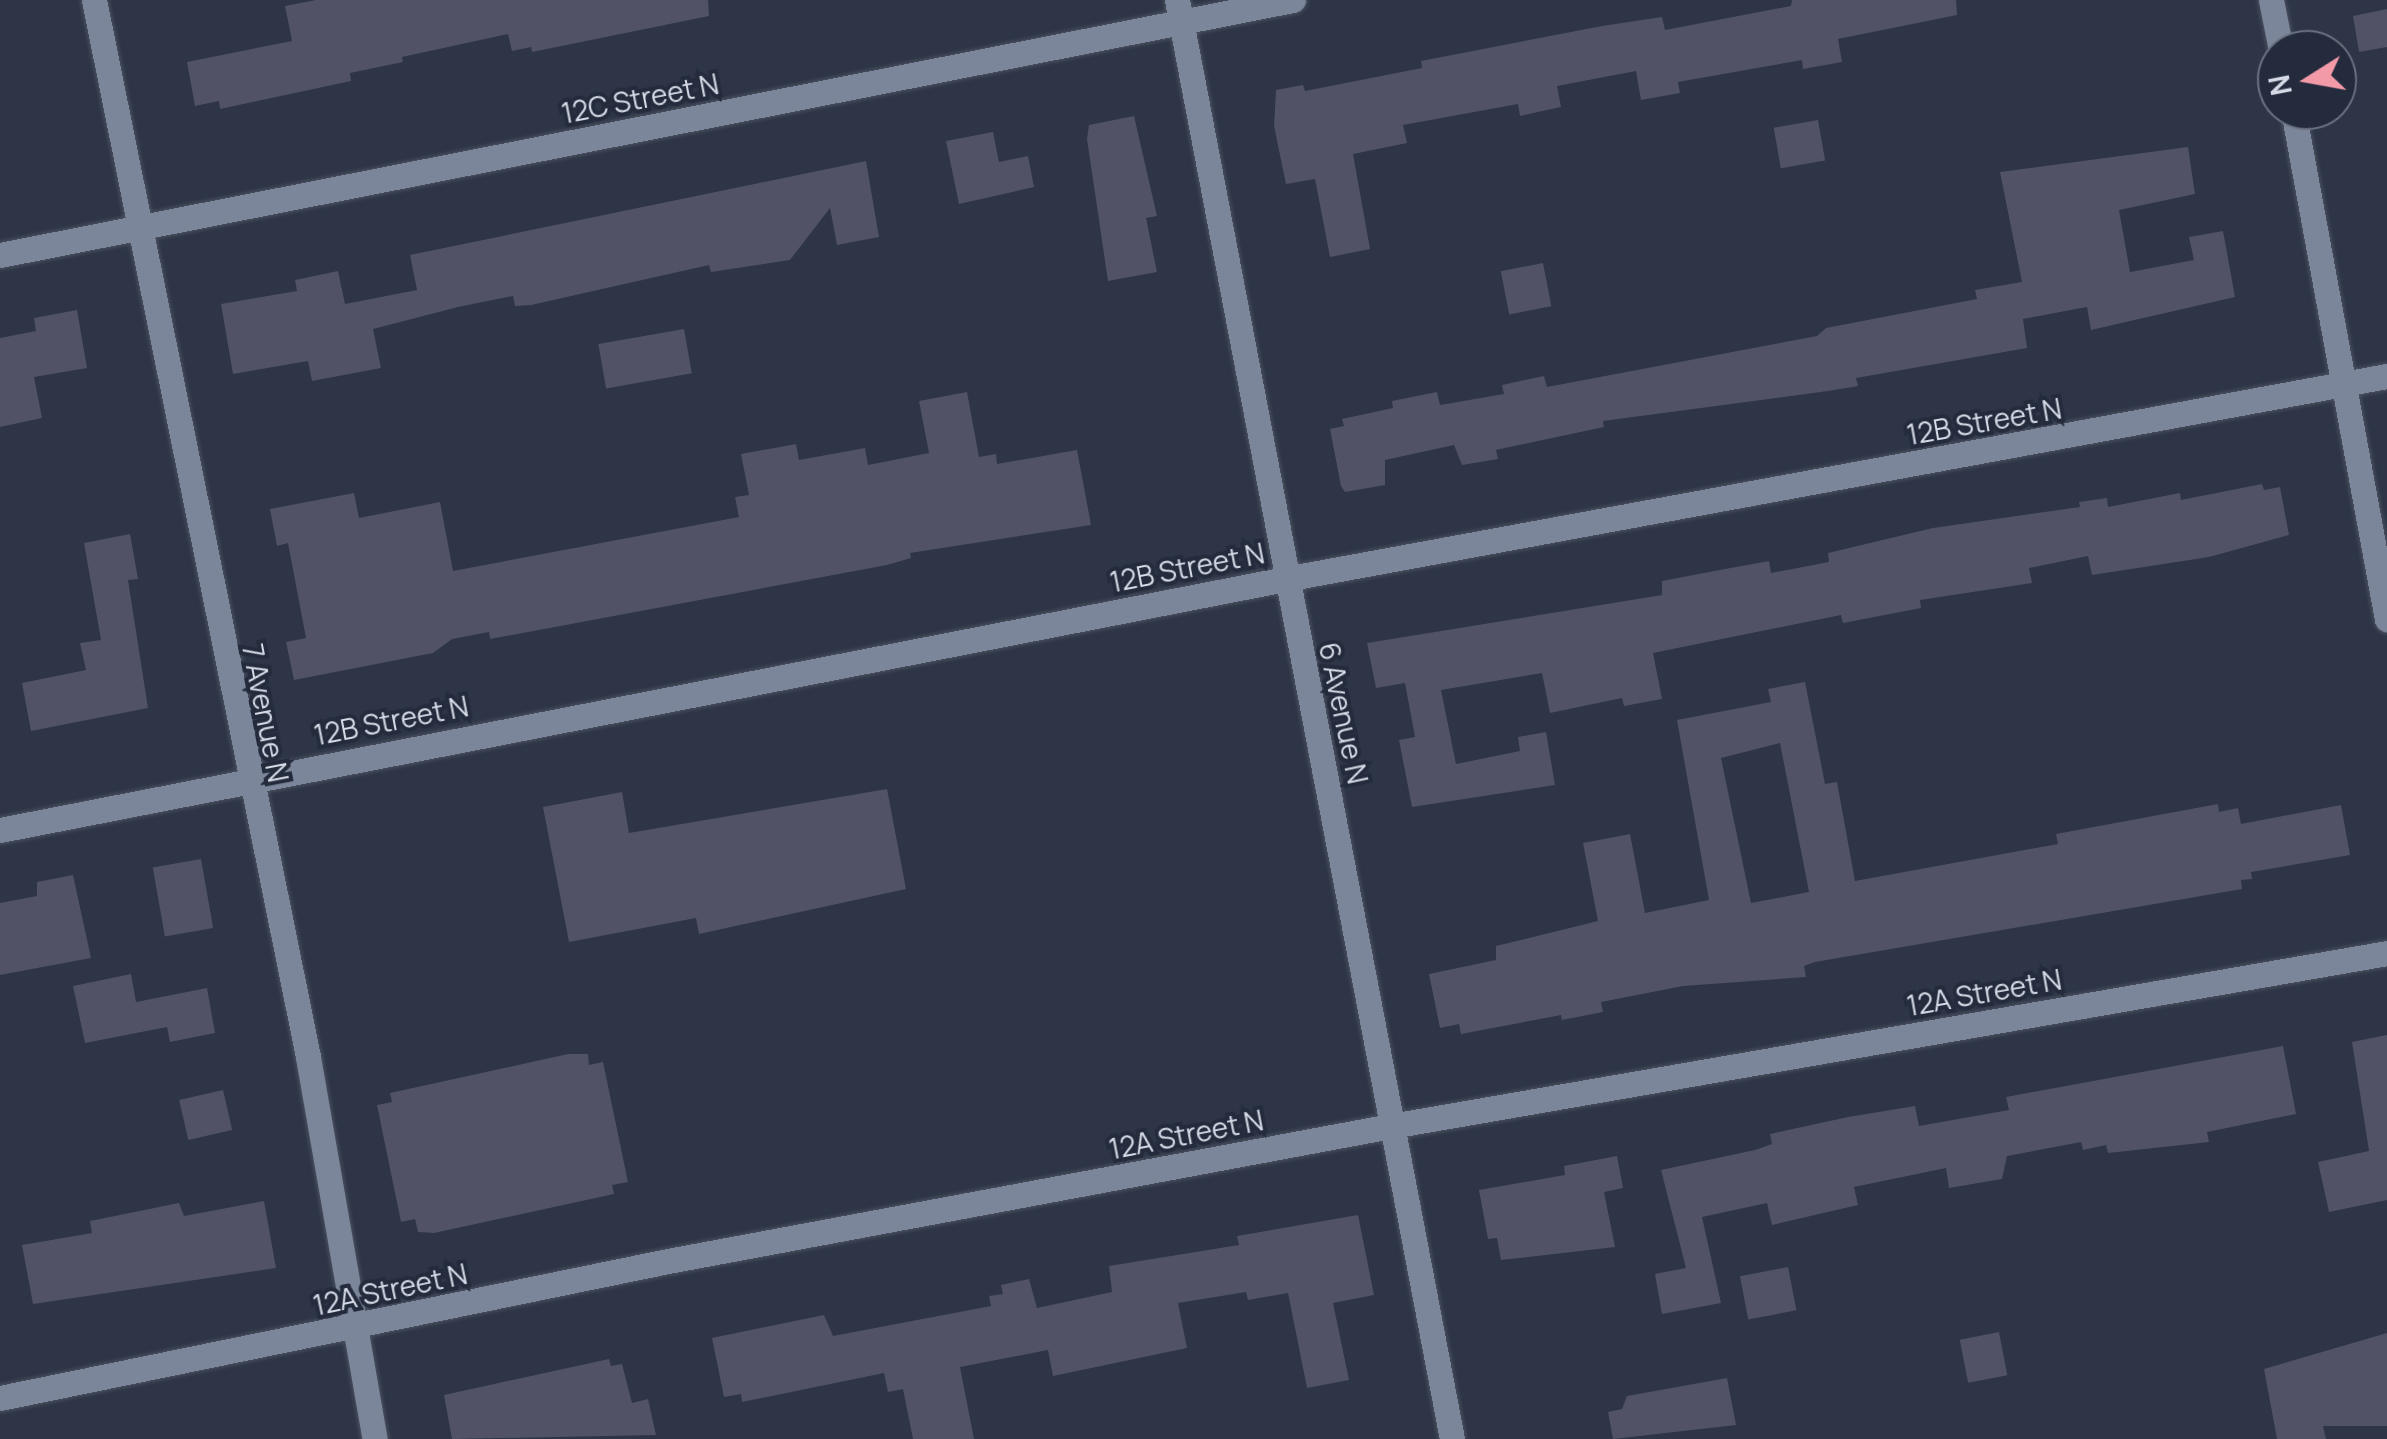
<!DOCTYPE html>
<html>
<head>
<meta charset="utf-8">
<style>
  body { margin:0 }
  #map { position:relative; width:2387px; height:1439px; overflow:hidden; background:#2d3546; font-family:Manrope,sans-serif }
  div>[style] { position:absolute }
  .building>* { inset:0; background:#525266; transform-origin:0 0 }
  .roads { filter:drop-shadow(0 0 2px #4b5160) drop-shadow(0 0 2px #4b5160) }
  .minor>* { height:25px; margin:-12.5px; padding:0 12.5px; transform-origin:12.5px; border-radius:12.5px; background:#7c869a }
  .secondary>* { height:25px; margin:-12.5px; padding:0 12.5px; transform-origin:12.5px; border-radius:12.5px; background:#7c869a }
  span { translate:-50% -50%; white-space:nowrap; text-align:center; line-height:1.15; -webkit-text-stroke:8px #232b3c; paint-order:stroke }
  .street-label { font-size:28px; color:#d5dae6 }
  .north { position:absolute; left:2257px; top:30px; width:100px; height:100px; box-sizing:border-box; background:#232b3c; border:2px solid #6a7180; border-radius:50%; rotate:259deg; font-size:28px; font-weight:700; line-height:40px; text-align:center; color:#d5dae6 }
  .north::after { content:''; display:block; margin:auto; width:35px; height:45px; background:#f39aa9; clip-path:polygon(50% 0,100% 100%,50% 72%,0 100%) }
</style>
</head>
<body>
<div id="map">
  <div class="building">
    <i style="clip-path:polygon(316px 0,708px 0,709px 16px,532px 52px,531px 47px,512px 51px,508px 34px,402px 57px,403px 62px,350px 73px,351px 81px,220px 109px,219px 101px,195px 106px,187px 62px,292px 41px,285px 6px)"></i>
    <i style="clip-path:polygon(1792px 0,1956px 0,1957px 15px,1838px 39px,1842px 62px,1803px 69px,1802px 60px,1678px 82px,1680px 93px,1641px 100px,1636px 71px,1557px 86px,1561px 107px,1520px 116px,1518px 104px,1403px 125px,1407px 143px,1353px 154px,1370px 249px,1330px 257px,1315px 179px,1286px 184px,1274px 126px,1276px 90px,1303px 85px,1305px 91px,1422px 68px,1421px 61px,1602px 26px,1662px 17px,1665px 30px,1791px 6px)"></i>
    <i style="clip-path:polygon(2387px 9px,2387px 47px,2359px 52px,2353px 16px)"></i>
    <i style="clip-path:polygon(1134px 116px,1157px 216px,1146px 218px,1157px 272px,1108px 281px,1087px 139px,1089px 125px)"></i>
    <i style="left:1818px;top:120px;width:41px;height:45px;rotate:80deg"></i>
    <i style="clip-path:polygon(993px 132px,999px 162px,1028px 156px,1034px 187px,959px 204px,946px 141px)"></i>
    <i style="clip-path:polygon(2188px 147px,2195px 194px,2119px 210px,2130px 272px,2194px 260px,2189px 237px,2223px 231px,2235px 297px,2091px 330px,2087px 307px,2023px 319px,2027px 348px,1856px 378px,1858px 386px,1828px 391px,1603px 421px,1604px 427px,1496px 450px,1498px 459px,1462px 465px,1454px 445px,1385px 460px,1385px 485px,1345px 492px,1341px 486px,1330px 429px,1344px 426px,1342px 419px,1393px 408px,1392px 401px,1437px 392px,1440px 405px,1504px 394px,1502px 385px,1544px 376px,1547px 387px,1817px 336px,1826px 328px,1977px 299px,1975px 290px,2022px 282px,2000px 172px)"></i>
    <i style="clip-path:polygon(866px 161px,879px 237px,837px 245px,830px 208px,790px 260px,711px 272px,709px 265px,531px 305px,515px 306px,513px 296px,458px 307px,373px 329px,381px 368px,312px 381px,308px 361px,233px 374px,221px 304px,297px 291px,295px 280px,338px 271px,345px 304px,417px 290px,410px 255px)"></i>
    <i style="left:1543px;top:263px;width:44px;height:43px;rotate:79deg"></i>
    <i style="clip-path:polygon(77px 310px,87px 368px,34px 377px,42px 418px,0 427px,0 338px,36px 331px,34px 318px)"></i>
    <i style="left:684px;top:329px;width:45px;height:87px;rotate:80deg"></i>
    <i style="clip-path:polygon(967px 392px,979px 457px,996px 454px,997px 464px,1077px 450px,1091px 525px,910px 553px,911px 558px,887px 565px,490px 639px,489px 632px,452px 639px,433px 653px,294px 680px,286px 642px,306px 638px,288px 543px,277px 546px,270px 509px,354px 493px,359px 518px,440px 502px,453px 571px,739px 517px,735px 497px,749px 495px,741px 454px,796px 444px,799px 460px,865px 448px,868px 465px,929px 453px,919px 401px)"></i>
    <i style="clip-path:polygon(2262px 484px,2264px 490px,2280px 487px,2289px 535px,2209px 557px,2092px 575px,2088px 556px,2029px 568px,2032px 583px,1920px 600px,1921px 608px,1843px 623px,1841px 615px,1653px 653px,1662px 699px,1624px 706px,1622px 698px,1550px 713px,1542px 673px,1441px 690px,1456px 764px,1520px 751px,1518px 737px,1546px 732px,1555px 785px,1412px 807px,1399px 740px,1415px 737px,1405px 683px,1376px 688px,1367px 643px,1662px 595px,1662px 581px,1725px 569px,1769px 561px,1771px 573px,1829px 562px,1828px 553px,1933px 528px,2080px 507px,2079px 502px,2107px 498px,2108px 507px,2180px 493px,2181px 500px)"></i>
    <i style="clip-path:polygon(130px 534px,138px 579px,128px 580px,148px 708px,31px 731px,22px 683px,86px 670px,80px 643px,101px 640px,84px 543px)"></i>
    <i style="clip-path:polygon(evenodd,1805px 682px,1825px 784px,1837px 782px,1855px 881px,2058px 844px,2056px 834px,2218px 804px,2219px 812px,2238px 808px,2241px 824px,2341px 805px,2350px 855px,2251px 872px,2252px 879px,2241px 880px,2242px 889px,1815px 962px,1804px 966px,1806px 977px,1683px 986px,1601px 1002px,1603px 1012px,1562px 1020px,1561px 1015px,1461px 1034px,1459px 1024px,1440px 1028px,1429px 974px,1496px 960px,1496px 946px,1598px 921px,1583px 843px,1630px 834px,1645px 913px,1709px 900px,1677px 720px,1771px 702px,1768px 689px,1805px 682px,1780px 743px,1809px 892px,1751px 903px,1721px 758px,1780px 743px)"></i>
    <i style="clip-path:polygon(887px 789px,906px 889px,699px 934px,696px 918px,569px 942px,543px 807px,622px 792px,629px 833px)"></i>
    <i style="left:201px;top:859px;width:70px;height:49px;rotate:80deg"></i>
    <i style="clip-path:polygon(73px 875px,91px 958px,0 975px,0 903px,37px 896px,37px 882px)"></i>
    <i style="clip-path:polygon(131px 974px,136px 1002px,207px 988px,215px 1033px,170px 1042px,167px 1027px,85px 1043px,73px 986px)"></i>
    <i style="clip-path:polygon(2387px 1035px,2387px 1200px,2329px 1212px,2318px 1162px,2369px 1151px,2352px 1042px)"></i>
    <i style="clip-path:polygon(2283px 1046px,2296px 1114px,2207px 1132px,2209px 1142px,2108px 1153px,2106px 1145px,2083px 1150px,2081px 1142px,2007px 1156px,2002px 1179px,1949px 1188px,1946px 1168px,1854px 1187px,1858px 1205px,1772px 1225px,1767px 1203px,1702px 1217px,1721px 1303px,1662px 1314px,1655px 1274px,1686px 1268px,1661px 1170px,1755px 1150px,1772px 1144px,1770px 1134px,1848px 1117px,1915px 1106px,1919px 1126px,2009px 1110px,2006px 1097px)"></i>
    <i style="clip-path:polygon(568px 1054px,588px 1054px,589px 1065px,603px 1062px,628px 1182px,612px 1185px,614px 1194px,434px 1233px,418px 1232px,415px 1219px,401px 1222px,377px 1105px,392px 1102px,390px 1093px)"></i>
    <i style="left:223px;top:1090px;width:41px;height:45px;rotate:77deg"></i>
    <i style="clip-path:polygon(1617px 1156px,1623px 1188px,1604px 1192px,1615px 1247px,1501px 1260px,1497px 1238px,1488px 1239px,1479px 1190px,1565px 1175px,1564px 1166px)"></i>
    <i style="clip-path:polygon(264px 1201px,276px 1268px,33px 1304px,22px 1245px,92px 1233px,90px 1221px,179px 1203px,184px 1216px)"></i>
    <i style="clip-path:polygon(1358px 1215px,1374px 1295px,1333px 1303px,1349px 1380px,1307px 1388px,1288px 1293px,1248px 1300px,1246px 1292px,1178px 1303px,1187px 1348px,1053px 1376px,1048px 1350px,960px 1367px,974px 1439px,913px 1439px,903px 1389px,888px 1392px,884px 1373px,742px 1402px,741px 1394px,724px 1397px,712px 1338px,824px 1315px,833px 1336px,991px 1306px,989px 1296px,1003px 1294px,1001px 1285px,1029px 1279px,1037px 1308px,1112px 1292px,1109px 1266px,1239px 1245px,1237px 1236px)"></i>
    <i style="left:1788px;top:1267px;width:44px;height:49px;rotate:79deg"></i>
    <i style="left:1999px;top:1332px;width:44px;height:40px;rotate:79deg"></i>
    <i style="clip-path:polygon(2387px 1333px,2387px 1426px,2323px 1426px,2326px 1439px,2277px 1439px,2264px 1369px)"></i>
    <i style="clip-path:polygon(609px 1359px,611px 1366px,622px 1364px,632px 1403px,648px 1399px,656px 1435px,452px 1439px,444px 1395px)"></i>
    <i style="clip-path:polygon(1727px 1378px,1736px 1425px,1613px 1439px,1608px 1412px,1622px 1409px,1627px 1396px)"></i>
  </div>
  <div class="roads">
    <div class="minor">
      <i style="left:94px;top:0;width:1078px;rotate:78.55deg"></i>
      <i style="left:308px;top:1057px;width:388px;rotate:80.1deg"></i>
      <i style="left:1177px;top:0;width:1465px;rotate:79.18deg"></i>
      <i style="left:0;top:255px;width:1318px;rotate:-11.16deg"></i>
      <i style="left:0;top:830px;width:1309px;rotate:-11.05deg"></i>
      <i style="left:1285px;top:579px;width:1121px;rotate:-10.44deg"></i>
      <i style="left:0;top:1398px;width:682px;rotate:-11.59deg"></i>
      <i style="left:668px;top:1261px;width:735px;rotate:-10.58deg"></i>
      <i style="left:1391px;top:1126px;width:1011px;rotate:-9.85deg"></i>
    </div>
    <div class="secondary">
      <i style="left:2271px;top:0;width:51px;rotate:78.7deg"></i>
      <i style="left:2293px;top:110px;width:518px;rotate:79.54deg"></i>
    </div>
  </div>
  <div class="street-label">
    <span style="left:640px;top:98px;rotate:-11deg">12C Street N</span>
    <span style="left:1984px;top:421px;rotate:-10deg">12B Street N</span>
    <span style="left:1187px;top:567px;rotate:-11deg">12B Street N</span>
    <span style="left:266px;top:713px;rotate:79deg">7 Avenue N</span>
    <span style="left:1344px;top:713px;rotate:78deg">6 Avenue N</span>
    <span style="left:391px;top:720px;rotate:-11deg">12B Street N</span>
    <span style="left:1984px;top:992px;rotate:-10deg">12A Street N</span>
    <span style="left:1186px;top:1134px;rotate:-11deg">12A Street N</span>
    <span style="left:390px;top:1289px;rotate:-12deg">12A Street N</span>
  </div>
  <div class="north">N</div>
</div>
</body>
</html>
